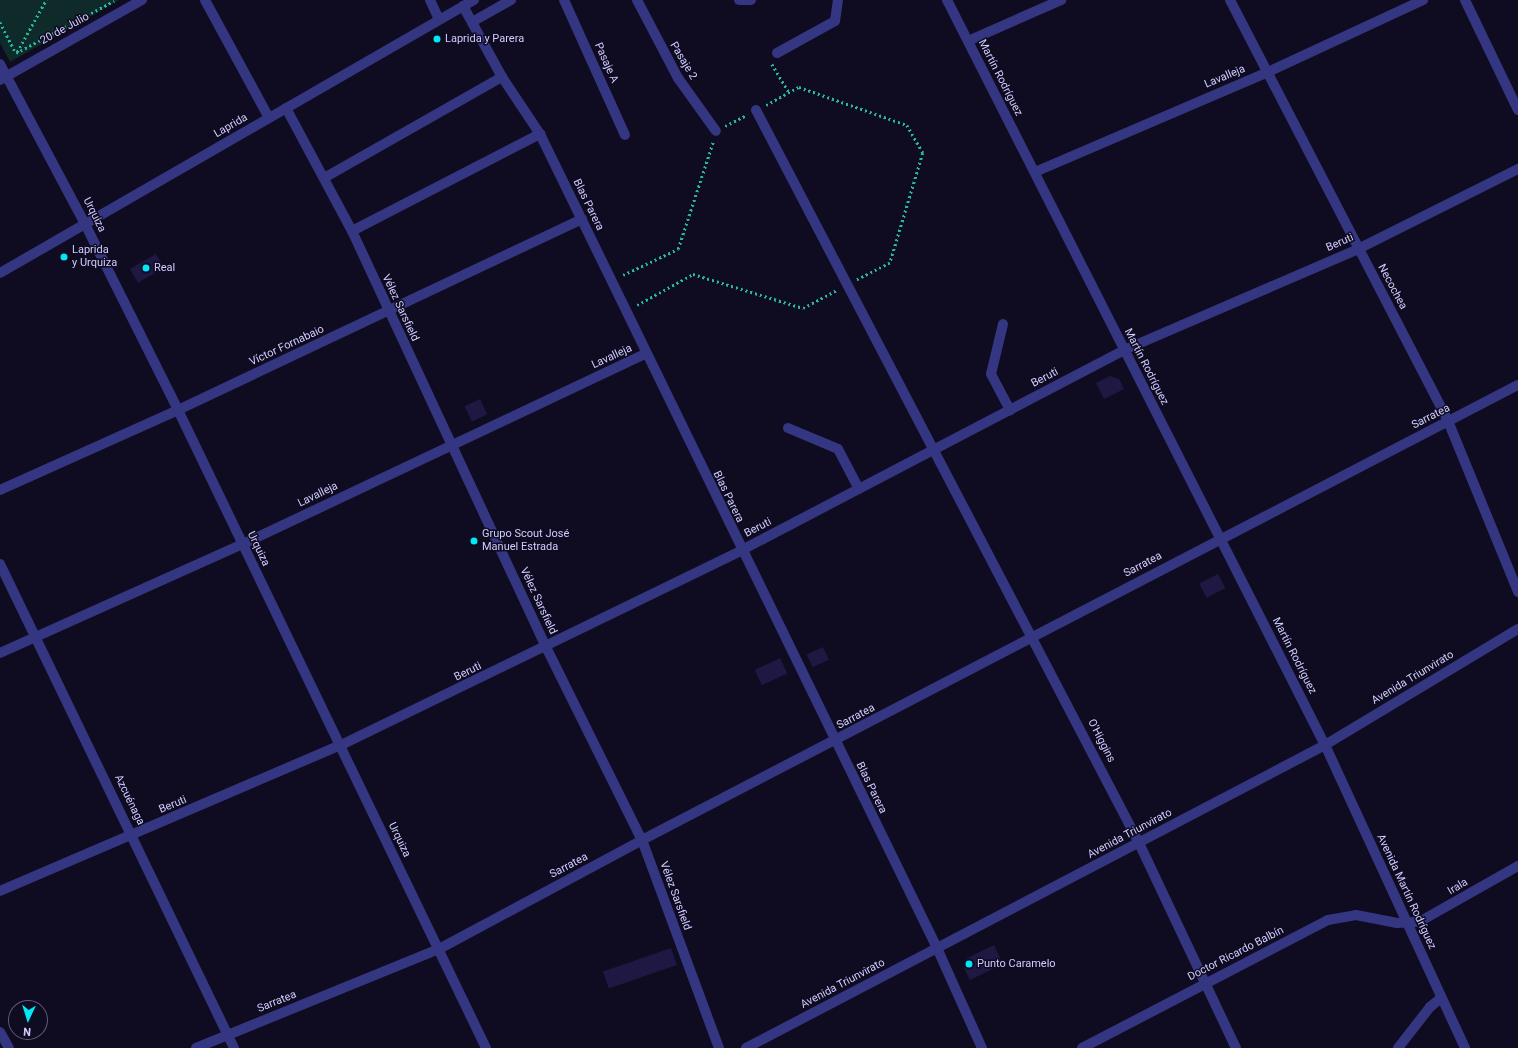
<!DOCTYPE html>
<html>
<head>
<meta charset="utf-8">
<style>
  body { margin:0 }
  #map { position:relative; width:1518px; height:1048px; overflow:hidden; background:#0f0c21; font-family:Roboto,sans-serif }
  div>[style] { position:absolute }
  .green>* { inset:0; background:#0f2b29 }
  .building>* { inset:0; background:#1e1842; transform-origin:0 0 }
  .path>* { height:2.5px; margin-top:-1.25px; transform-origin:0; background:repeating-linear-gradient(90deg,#29b6a7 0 2px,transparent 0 5px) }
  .minor>* { height:10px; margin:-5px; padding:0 5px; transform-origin:5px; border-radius:5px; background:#353682 }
  .dots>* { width:11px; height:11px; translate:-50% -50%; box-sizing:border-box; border:2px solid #0f0c21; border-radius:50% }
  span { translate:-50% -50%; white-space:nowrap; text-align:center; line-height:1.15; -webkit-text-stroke:3px #0f0c21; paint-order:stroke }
  .street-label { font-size:11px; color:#d0ccff }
  .poi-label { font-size:11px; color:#d0ccff }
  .left { translate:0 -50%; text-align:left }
  .north { position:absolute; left:8px; top:1000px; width:40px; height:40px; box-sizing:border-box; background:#0f0c21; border:1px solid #5c597a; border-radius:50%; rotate:184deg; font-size:11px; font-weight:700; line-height:16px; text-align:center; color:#d0ccff }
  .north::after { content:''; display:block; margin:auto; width:14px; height:18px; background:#00e8f7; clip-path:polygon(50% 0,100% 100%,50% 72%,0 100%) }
</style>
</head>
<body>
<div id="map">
  <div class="green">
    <i style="clip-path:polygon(0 0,119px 0,10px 62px,0 43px)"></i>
  </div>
  <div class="building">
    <i style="left:156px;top:254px;width:16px;height:30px;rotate:60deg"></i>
    <i style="clip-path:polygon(1110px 376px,1119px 379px,1124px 389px,1104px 399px,1096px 383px)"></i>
    <i style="left:480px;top:399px;width:17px;height:17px;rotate:65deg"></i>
    <i style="left:1218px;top:574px;width:16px;height:21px;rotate:63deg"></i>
    <i style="left:823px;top:647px;width:14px;height:18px;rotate:65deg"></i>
    <i style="left:780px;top:658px;width:17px;height:28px;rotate:65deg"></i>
    <i style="clip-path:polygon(994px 945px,1003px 964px,970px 980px,964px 968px,967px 958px)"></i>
    <i style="left:671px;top:948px;width:18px;height:72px;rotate:71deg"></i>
  </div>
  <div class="path">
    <i style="left:0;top:22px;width:35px;rotate:63deg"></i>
    <i style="left:16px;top:53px;width:111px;rotate:-28deg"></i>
    <i style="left:17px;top:52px;width:60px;rotate:-60.9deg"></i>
    <i style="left:772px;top:64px;width:33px;rotate:59deg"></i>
    <i style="left:766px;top:105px;width:38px;rotate:-29deg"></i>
    <i style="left:799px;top:87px;width:114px;rotate:19.4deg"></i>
    <i style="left:907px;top:125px;width:32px;rotate:60deg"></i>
    <i style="left:923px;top:153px;width:115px;rotate:106.7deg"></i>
    <i style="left:890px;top:263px;width:38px;rotate:153deg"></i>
    <i style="left:725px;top:126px;width:25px;rotate:-27deg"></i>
    <i style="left:623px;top:275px;width:61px;rotate:-25.3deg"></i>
    <i style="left:678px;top:249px;width:113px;rotate:-71.9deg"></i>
    <i style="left:637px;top:305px;width:64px;rotate:-29deg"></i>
    <i style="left:693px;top:274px;width:115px;rotate:17.2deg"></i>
    <i style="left:803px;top:308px;width:38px;rotate:-28deg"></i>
  </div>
  <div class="minor">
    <i style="left:205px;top:0;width:134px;rotate:61.5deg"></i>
    <i style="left:430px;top:0;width:21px;rotate:65deg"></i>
    <i style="left:564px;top:0;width:148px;rotate:65.7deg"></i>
    <i style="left:637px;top:0;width:88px;rotate:62.3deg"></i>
    <i style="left:678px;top:78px;width:65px;rotate:54.4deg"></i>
    <i style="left:739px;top:0;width:12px"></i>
    <i style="left:947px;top:0;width:835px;rotate:63.1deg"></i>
    <i style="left:1325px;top:745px;width:334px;rotate:65.2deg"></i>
    <i style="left:1230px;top:0;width:474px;rotate:62.6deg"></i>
    <i style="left:1448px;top:421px;width:185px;rotate:67.7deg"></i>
    <i style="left:1465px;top:0;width:122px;rotate:64.3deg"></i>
    <i style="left:463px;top:6px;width:81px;rotate:61.2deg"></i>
    <i style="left:502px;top:77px;width:69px;rotate:56.3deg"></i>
    <i style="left:540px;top:134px;width:906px;rotate:64deg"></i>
    <i style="left:937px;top:948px;width:110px;rotate:65.8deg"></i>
    <i style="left:472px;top:22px;width:45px;rotate:-29.4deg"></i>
    <i style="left:968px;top:41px;width:102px;rotate:-23.8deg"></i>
    <i style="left:777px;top:53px;width:66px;rotate:-28.9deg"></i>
    <i style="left:835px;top:21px;width:21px;rotate:-82deg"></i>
    <i style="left:0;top:64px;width:181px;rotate:62deg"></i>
    <i style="left:85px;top:224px;width:208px;rotate:63.4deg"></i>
    <i style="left:178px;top:410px;width:708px;rotate:64.23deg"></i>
    <i style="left:0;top:80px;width:163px;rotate:-29.4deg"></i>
    <i style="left:286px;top:108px;width:140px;rotate:61.8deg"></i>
    <i style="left:352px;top:231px;width:459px;rotate:65deg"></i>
    <i style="left:546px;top:647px;width:216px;rotate:63.6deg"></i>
    <i style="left:642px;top:840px;width:222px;rotate:69.7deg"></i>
    <i style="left:756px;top:110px;width:827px;rotate:62.41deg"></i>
    <i style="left:1139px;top:843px;width:227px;rotate:64.7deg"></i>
    <i style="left:1035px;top:172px;width:254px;rotate:-23.2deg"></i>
    <i style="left:1268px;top:72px;width:171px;rotate:-24.9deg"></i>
    <i style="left:324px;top:178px;width:205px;rotate:-29.6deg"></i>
    <i style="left:352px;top:231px;width:212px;rotate:-27.3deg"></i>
    <i style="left:0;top:273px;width:547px;rotate:-29.94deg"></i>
    <i style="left:1003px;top:324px;width:51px;rotate:103.5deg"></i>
    <i style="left:991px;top:374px;width:41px;rotate:62.2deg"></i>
    <i style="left:788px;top:428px;width:54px;rotate:22.8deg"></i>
    <i style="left:838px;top:449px;width:45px;rotate:62.3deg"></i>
    <i style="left:0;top:490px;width:195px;rotate:-24.2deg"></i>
    <i style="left:178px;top:410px;width:447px;rotate:-25.3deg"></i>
    <i style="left:0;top:564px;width:538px;rotate:64.2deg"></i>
    <i style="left:0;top:653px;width:266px;rotate:-24.2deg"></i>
    <i style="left:243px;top:544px;width:445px;rotate:-25.3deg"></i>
    <i style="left:0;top:891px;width:369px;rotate:-23.2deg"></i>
    <i style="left:339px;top:746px;width:446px;rotate:-25.9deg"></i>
    <i style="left:740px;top:551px;width:433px;rotate:-27.6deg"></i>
    <i style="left:1124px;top:350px;width:255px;rotate:-23.3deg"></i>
    <i style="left:1358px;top:249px;width:179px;rotate:-26.6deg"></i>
    <i style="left:0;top:1032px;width:18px;rotate:61deg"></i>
    <i style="left:196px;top:1048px;width:262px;rotate:-22.2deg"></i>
    <i style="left:439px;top:949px;width:230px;rotate:-28.2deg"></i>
    <i style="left:642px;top:840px;width:987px;rotate:-27.45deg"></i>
    <i style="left:746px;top:1048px;width:653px;rotate:-27.62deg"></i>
    <i style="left:1325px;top:745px;width:225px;rotate:-31deg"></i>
    <i style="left:1082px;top:1048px;width:277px;rotate:-27.5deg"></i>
    <i style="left:1328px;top:920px;width:28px;rotate:-10deg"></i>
    <i style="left:1356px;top:915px;width:42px;rotate:11deg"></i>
    <i style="left:1397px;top:923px;width:22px;rotate:-3deg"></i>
    <i style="left:1419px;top:922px;width:114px;rotate:-29.5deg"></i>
    <i style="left:1398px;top:1048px;width:52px;rotate:-52deg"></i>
    <i style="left:1430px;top:1007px;width:14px;rotate:-39deg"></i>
  </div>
  <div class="dots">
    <i style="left:437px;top:39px;background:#00e8f7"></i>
    <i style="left:64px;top:257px;background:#00e8f7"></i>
    <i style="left:146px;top:268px;background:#00e8f7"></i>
    <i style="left:474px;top:541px;background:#00e8f7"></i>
    <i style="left:969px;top:964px;background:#00e8f7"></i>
  </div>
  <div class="street-label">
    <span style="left:65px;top:29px;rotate:-29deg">20 de Julio</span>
    <span style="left:683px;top:61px;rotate:59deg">Pasaje 2</span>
    <span style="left:606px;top:63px;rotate:66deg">Pasaje A</span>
    <span style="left:1225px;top:77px;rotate:-23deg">Lavalleja</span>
    <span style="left:1000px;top:78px;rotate:63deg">Martín Rodríguez</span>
    <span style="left:231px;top:126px;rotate:-30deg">Laprida</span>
    <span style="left:588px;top:205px;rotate:64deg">Blas Parera</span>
    <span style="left:94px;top:215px;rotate:63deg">Urquiza</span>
    <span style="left:1340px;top:243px;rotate:-24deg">Beruti</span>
    <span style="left:1392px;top:287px;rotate:62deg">Necochea</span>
    <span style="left:400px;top:308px;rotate:65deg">Vélez Sarsfield</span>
    <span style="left:287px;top:346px;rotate:-25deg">Víctor Fornabaio</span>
    <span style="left:612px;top:357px;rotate:-25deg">Lavalleja</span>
    <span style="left:1146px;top:367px;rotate:63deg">Martín Rodríguez</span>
    <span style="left:1045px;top:378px;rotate:-28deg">Beruti</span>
    <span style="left:1431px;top:417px;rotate:-27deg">Sarratea</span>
    <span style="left:318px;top:495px;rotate:-26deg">Lavalleja</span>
    <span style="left:728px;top:497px;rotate:64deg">Blas Parera</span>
    <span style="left:758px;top:528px;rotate:-27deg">Beruti</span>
    <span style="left:258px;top:549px;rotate:64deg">Urquiza</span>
    <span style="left:1143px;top:565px;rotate:-28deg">Sarratea</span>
    <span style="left:538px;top:601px;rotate:65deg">Vélez Sarsfield</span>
    <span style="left:1294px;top:656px;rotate:63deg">Martín Rodríguez</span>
    <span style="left:468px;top:672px;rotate:-26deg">Beruti</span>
    <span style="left:1413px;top:678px;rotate:-31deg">Avenida Triunvirato</span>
    <span style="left:856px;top:717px;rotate:-28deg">Sarratea</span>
    <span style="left:1101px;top:741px;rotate:63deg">O'Higgins</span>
    <span style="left:871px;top:788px;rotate:64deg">Blas Parera</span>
    <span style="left:129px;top:800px;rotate:64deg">Azcuénaga</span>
    <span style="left:173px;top:805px;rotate:-23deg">Beruti</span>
    <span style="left:1130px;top:834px;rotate:-28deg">Avenida Triunvirato</span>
    <span style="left:399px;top:840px;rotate:64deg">Urquiza</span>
    <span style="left:569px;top:866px;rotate:-28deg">Sarratea</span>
    <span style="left:1458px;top:887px;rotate:-31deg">Irala</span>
    <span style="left:1406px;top:892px;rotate:65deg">Avenida Martín Rodríguez</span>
    <span style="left:675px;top:896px;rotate:70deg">Vélez Sarsfield</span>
    <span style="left:1236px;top:954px;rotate:-27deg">Doctor Ricardo Balbín</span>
    <span style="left:843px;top:984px;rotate:-28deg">Avenida Triunvirato</span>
    <span style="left:277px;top:1002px;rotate:-22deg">Sarratea</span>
  </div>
  <div class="poi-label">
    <span class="left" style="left:445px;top:39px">Laprida y Parera</span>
    <span class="left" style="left:72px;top:257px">Laprida<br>y Urquiza</span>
    <span class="left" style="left:154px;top:268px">Real</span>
    <span class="left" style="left:482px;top:541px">Grupo Scout José<br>Manuel Estrada</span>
    <span class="left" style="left:977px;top:964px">Punto Caramelo</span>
  </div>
  <div class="north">N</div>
</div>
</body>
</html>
